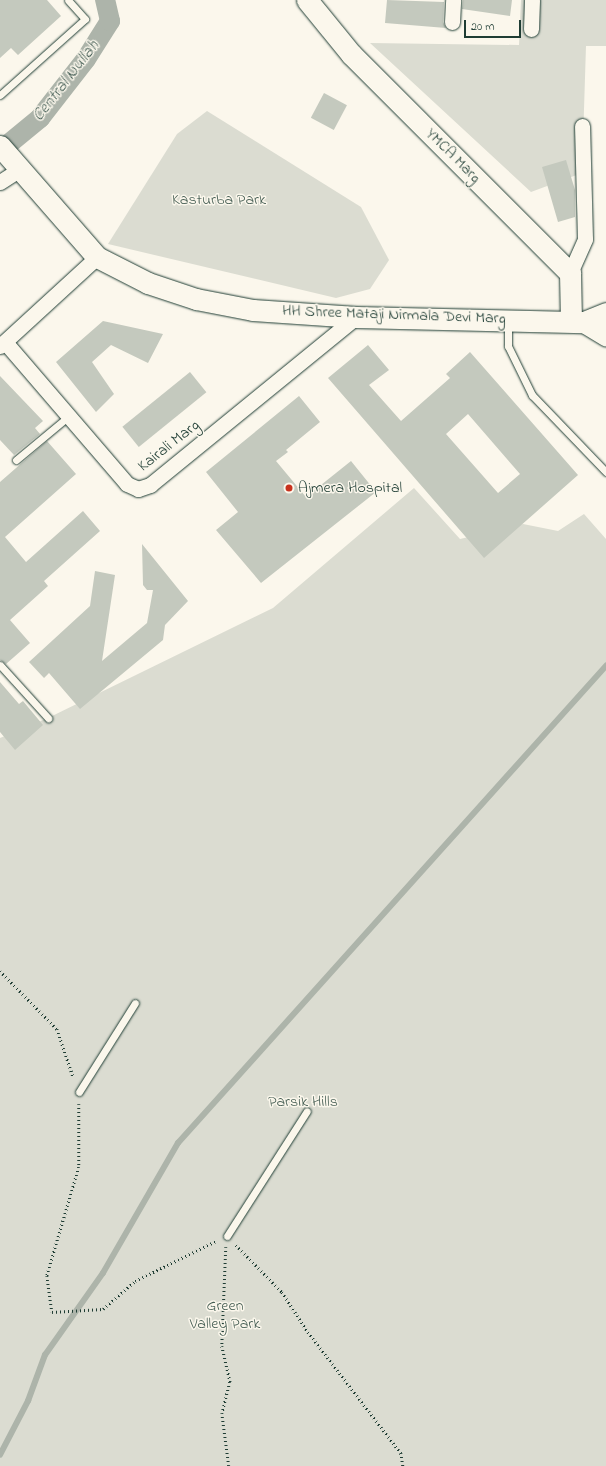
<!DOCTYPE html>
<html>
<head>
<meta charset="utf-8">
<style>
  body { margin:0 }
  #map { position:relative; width:606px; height:1466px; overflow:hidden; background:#fbf7ec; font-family:"Indie Flower",sans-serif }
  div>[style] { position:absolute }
  .green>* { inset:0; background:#dbdcd1 }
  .stream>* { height:5.5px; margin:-2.75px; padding:0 2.75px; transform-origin:2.75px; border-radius:2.75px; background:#adb4aa }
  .canal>* { height:20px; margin:-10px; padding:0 10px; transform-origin:10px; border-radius:10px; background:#adb4aa }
  .building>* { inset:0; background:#c4c9be; transform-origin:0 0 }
  .path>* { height:2.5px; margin-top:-1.25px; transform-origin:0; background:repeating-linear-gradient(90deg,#1f3d34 0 1px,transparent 0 4px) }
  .roads { filter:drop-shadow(0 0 1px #1f3d34) drop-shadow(0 0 1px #1f3d34) }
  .service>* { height:7px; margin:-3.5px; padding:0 3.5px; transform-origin:3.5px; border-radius:3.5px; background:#fbf7ec }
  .minor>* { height:15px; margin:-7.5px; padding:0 7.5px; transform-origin:7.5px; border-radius:7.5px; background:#fbf7ec }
  .secondary>* { height:21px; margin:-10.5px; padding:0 10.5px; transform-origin:10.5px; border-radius:10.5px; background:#fbf7ec }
  .dots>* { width:11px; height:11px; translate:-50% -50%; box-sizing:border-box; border:2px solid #fbf7ec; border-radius:50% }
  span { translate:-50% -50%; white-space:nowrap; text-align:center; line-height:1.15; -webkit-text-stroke:3px #fbf7ec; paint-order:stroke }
  .street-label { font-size:16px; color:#1f3d34 }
  .park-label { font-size:16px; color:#455d53 }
  .poi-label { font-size:16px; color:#1f3d34 }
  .left { translate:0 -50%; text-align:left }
  .water-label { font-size:17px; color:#425b52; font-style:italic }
  .scale { position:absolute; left:464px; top:20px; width:57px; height:18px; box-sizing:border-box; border:2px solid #1f3d34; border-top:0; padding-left:5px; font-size:12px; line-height:14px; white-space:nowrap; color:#1f3d34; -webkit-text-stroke:3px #fbf7ec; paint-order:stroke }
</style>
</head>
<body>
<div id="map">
  <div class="green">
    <i style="clip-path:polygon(521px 0,606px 0,606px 46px,586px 46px,582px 173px,531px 192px,370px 43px,519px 45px)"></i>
    <i style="clip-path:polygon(207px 111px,361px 207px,389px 260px,370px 289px,336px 298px,108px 244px,177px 134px)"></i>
    <i style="clip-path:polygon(414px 488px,460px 539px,523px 524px,558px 531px,584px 514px,606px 539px,606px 1466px,0 1466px,0 738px,48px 718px,273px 608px)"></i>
  </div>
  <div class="stream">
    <i style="left:0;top:1455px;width:61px;rotate:-62.6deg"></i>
    <i style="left:28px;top:1401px;width:49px;rotate:-69.7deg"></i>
    <i style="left:45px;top:1355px;width:100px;rotate:-54.7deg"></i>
    <i style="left:103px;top:1273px;width:150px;rotate:-60deg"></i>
    <i style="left:178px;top:1143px;width:641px;rotate:-48.1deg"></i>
  </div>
  <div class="canal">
    <i style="left:0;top:151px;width:52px;rotate:-39.5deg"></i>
    <i style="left:40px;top:118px;width:75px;rotate:-52.1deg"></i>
    <i style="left:86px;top:59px;width:45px;rotate:-57.7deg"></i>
    <i style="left:110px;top:21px;width:22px;rotate:-103deg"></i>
  </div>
  <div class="building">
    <i style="clip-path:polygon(0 0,47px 0,61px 16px,18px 55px,11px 48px,0 58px)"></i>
    <i style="clip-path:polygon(387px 0,444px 2px,443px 22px,446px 28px,385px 23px)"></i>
    <i style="clip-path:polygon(463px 0,512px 0,510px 16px,462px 9px)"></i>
    <i style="left:324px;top:93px;width:26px;height:28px;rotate:28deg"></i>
    <i style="clip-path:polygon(566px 160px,575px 190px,575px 217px,558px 222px,542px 167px)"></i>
    <i style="clip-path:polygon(103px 321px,163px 334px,148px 363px,111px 345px,92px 362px,114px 394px,96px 412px,56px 362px)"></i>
    <i style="clip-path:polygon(evenodd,368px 345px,389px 370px,369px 385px,401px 421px,450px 378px,446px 374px,470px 352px,578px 475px,484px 558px,328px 378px,368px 345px,468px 414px,520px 474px,498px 493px,446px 434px,468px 414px)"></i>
    <i style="left:190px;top:372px;width:26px;height:87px;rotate:51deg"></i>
    <i style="clip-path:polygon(0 376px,43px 421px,35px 428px,40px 434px,14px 455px,0 440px)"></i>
    <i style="clip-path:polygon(299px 396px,320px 422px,286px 450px,288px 452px,276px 461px,306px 497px,351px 461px,376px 492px,261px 583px,216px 530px,238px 512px,206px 472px)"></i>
    <i style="clip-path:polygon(47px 441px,76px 474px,5px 537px,26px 562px,83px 511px,100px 531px,44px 581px,48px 586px,10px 620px,30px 643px,6px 664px,0 660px,0 482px)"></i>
    <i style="clip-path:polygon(142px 544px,188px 601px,165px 625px,163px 640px,80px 709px,49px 673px,44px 678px,29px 662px,90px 606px,95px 571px,115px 575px,102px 661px,147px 623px,153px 590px,147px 590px,143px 585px)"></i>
    <i style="clip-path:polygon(0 682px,19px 704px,23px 701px,43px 725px,15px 750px,0 732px)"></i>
  </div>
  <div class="path">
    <i style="left:0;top:971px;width:81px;rotate:45.5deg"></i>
    <i style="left:57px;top:1029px;width:50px;rotate:71.2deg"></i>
    <i style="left:79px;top:1104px;width:63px;rotate:90deg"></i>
    <i style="left:79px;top:1167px;width:114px;rotate:106.4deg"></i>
    <i style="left:47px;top:1276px;width:36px;rotate:82deg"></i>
    <i style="left:52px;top:1312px;width:51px;rotate:-3.4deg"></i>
    <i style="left:103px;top:1309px;width:43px;rotate:-41.2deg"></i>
    <i style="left:135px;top:1281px;width:90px;rotate:-26.3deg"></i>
    <i style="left:236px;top:1245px;width:66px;rotate:45.6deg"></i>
    <i style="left:282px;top:1292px;width:48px;rotate:57deg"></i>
    <i style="left:308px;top:1332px;width:153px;rotate:52.5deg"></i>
    <i style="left:401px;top:1453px;width:13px;rotate:81deg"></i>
    <i style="left:226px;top:1247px;width:99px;rotate:92.3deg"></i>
    <i style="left:222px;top:1346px;width:37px;rotate:77deg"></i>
    <i style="left:230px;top:1382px;width:32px;rotate:104deg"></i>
    <i style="left:222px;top:1413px;width:53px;rotate:82.5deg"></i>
  </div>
  <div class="roads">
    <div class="service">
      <i style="left:0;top:95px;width:114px;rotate:-41.8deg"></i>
      <i style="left:85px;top:19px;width:25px;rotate:-132deg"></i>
      <i style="left:508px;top:322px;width:24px;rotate:90deg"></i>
      <i style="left:508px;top:346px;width:55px;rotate:63.9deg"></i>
      <i style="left:532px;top:395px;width:107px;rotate:46.1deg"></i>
      <i style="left:16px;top:460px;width:69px;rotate:-39.7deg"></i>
      <i style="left:0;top:665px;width:72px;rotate:47.8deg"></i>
      <i style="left:79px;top:1092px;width:105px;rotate:-57.8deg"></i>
      <i style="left:227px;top:1236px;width:148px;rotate:-57.4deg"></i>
    </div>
    <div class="minor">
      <i style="left:452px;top:22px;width:22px;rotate:-87deg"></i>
      <i style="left:531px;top:29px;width:29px;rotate:-88deg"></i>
      <i style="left:0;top:182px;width:24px;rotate:-33deg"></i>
      <i style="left:570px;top:273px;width:37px;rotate:-66deg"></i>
      <i style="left:585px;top:239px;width:113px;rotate:-91.5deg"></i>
      <i style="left:5px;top:342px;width:187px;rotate:49.3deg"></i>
      <i style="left:127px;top:484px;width:12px;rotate:24deg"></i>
      <i style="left:138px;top:489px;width:13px;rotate:-18deg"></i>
      <i style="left:150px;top:485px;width:266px;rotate:-39.2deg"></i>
      <i style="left:0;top:346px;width:132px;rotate:-42.5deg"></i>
    </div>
    <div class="secondary">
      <i style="left:307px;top:0;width:70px;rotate:50.8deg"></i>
      <i style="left:351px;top:54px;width:310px;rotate:45deg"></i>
      <i style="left:570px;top:273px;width:48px;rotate:88.8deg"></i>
      <i style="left:0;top:146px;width:147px;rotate:48.9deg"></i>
      <i style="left:97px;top:257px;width:57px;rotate:27deg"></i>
      <i style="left:148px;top:283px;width:51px;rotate:18.4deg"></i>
      <i style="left:196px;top:299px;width:58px;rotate:10.9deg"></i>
      <i style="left:253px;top:310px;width:103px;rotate:3.9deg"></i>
      <i style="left:356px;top:317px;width:228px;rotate:1.3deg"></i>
      <i style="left:584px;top:322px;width:24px;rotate:-22deg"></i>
      <i style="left:584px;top:322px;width:26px;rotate:31deg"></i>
    </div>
  </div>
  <div class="dots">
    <i style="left:289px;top:488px;background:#c8321e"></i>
  </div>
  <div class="street-label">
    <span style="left:453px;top:156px;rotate:45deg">YMCA Marg</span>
    <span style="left:394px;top:315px;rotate:2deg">HH Shree Mataji Nirmala Devi Marg</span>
    <span style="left:169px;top:446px;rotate:-38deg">Kairali Marg</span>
  </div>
  <div class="park-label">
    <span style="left:219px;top:200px">Kasturba Park</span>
    <span style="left:303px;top:1102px">Parsik Hills</span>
    <span style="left:225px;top:1315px">Green<br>Valley Park</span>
  </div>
  <div class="poi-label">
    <span class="left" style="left:298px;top:488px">Ajmera Hospital</span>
  </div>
  <div class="water-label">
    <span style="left:66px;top:81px;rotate:-52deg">Central Nullah</span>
  </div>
  <div class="scale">20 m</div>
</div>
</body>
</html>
